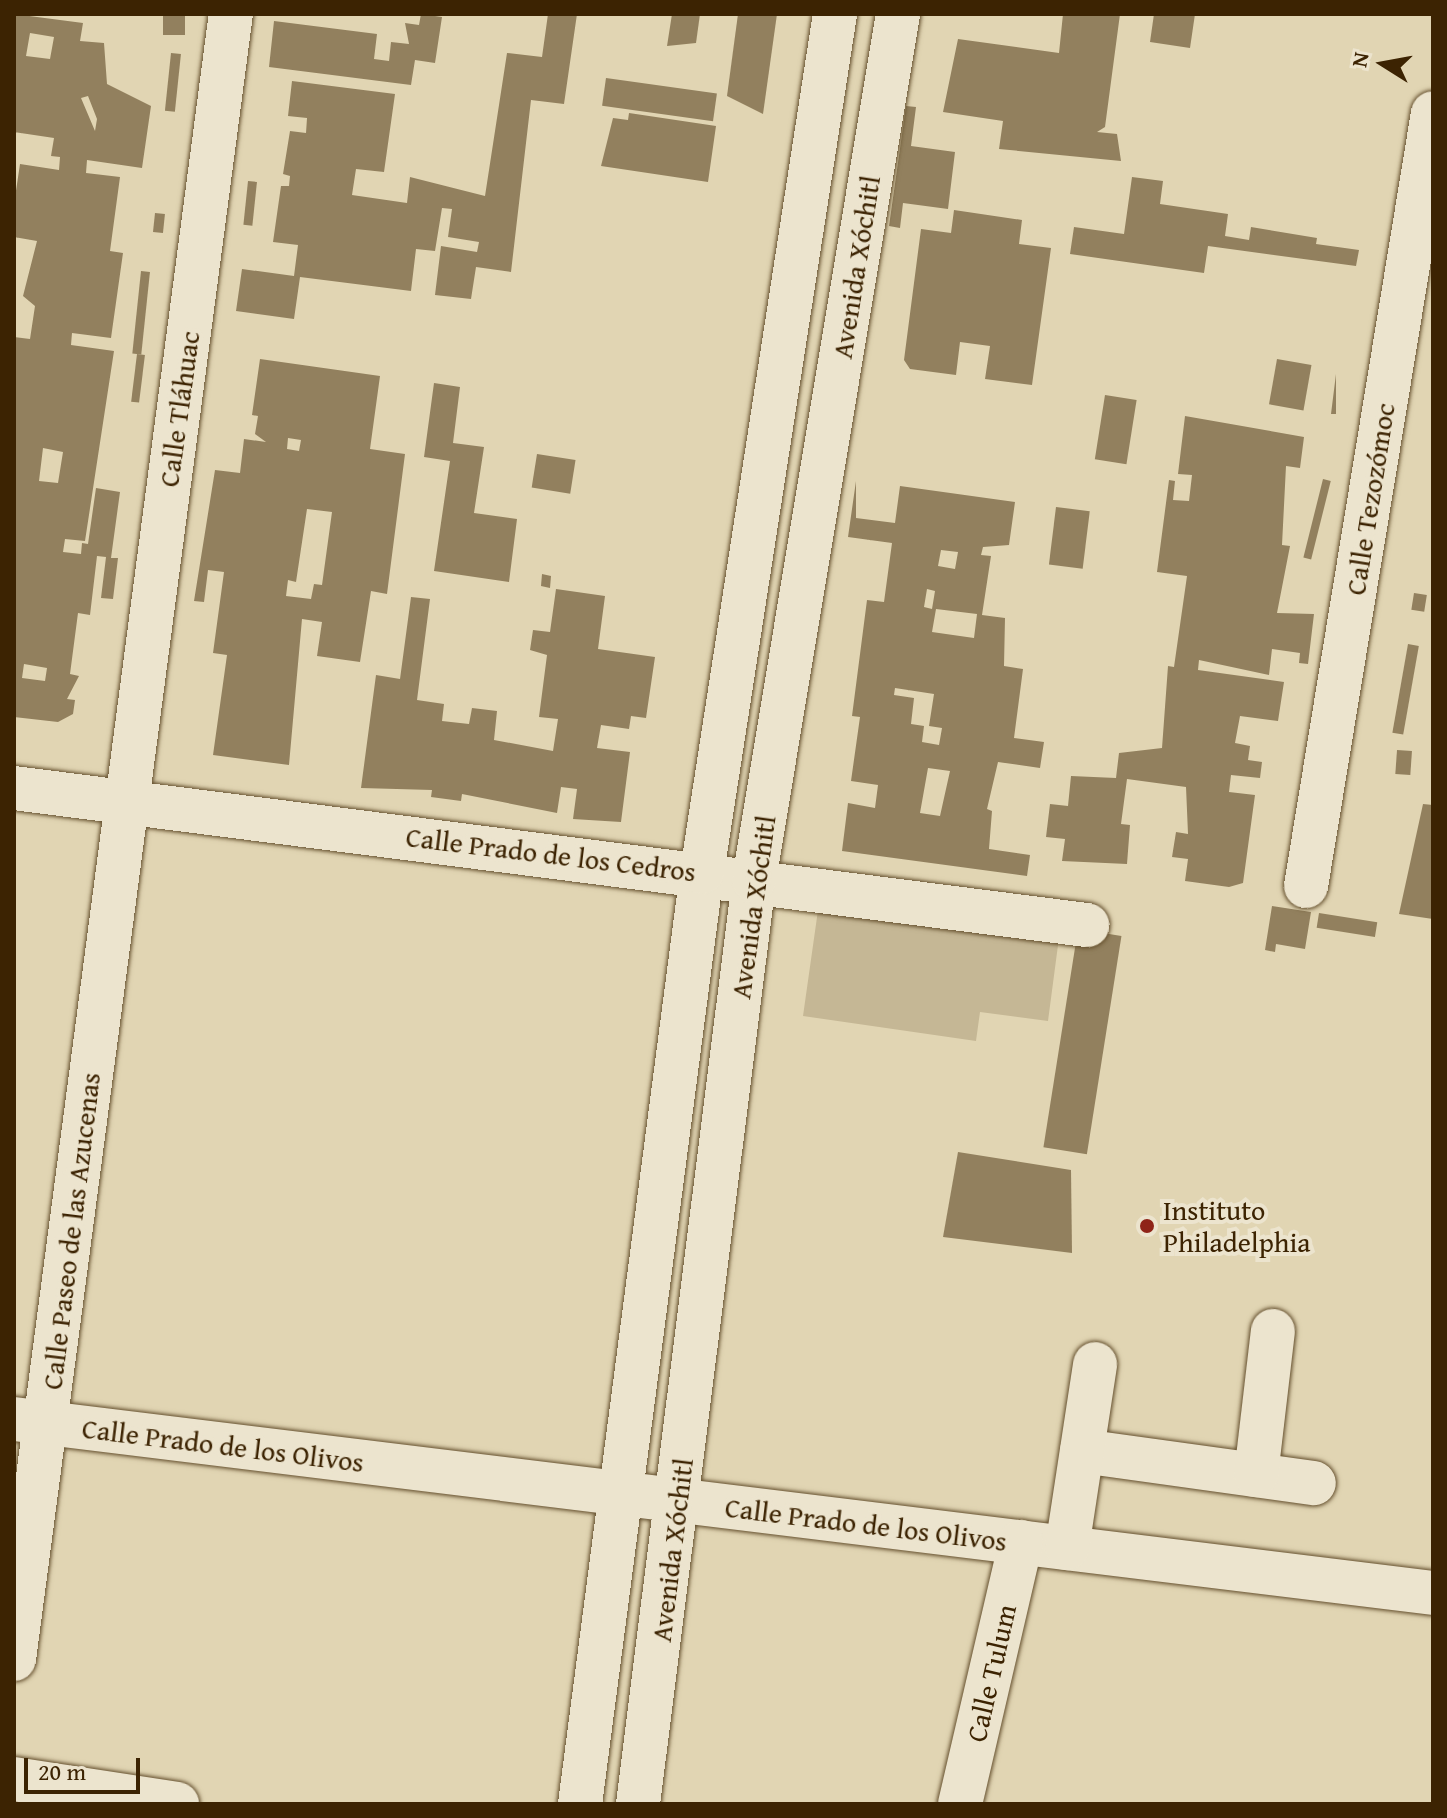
<!DOCTYPE html>
<html>
<head>
<meta charset="utf-8">
<style>
  body { margin:0 }
  #map { position:relative; width:1447px; height:1818px; overflow:hidden; background:#e1d5b3; font-family:"Gentium Book Plus",serif }
  div>[style] { position:absolute }
  .green>* { inset:0; background:#c5b795 }
  .building>* { inset:0; background:#92805e; transform-origin:0 0 }
  .roads { filter:drop-shadow(0 0 2px #65502e) drop-shadow(0 0 2px #65502e) }
  .minor>* { height:44px; margin:-22px; padding:0 22px; transform-origin:22px; border-radius:22px; background:#ece4ce }
  .dots>* { width:22px; height:22px; translate:-50% -50%; box-sizing:border-box; border:4px solid #ece4ce; border-radius:50% }
  span { translate:-50% -50%; white-space:nowrap; text-align:center; line-height:1.15; -webkit-text-stroke:8px #ece4ce; paint-order:stroke }
  .street-label { font-size:28px; color:#3c2302 }
  .poi-label { font-size:28px; color:#3c2302 }
  .left { translate:0 -50%; text-align:left }
  .frame { position:absolute; inset:0; border:16px solid #3c2302; pointer-events:none }
  .north { position:absolute; left:1343px; top:24px; width:80px; height:80px; -webkit-text-stroke:6px #ece4ce; paint-order:stroke; rotate:281deg; font-size:22px; font-weight:700; line-height:32px; text-align:center; color:#3c2302 }
  .north::after { content:''; display:block; margin:auto; width:28px; height:36px; background:#3c2302; clip-path:polygon(50% 0,100% 100%,50% 72%,0 100%) }
  .scale { position:absolute; left:24px; top:1758px; width:116px; height:36px; box-sizing:border-box; border:4px solid #3c2302; border-top:0; padding-left:10px; font-size:24px; line-height:28px; white-space:nowrap; color:#3c2302; -webkit-text-stroke:6px #ece4ce; paint-order:stroke }
</style>
</head>
<body>
<div id="map">
  <div class="green">
    <i style="clip-path:polygon(820px 896px,1060px 930px,1048px 1021px,980px 1012px,976px 1041px,803px 1016px)"></i>
  </div>
  <div class="building">
    <i style="clip-path:polygon(evenodd,14px 14px,83px 23px,80px 41px,104px 43px,107px 84px,151px 106px,142px 168px,87px 160px,86px 173px,120px 177px,110px 251px,123px 253px,111px 338px,72px 333px,71px 345px,114px 351px,85px 541px,65px 539px,63px 552px,81px 554px,82px 543px,88px 544px,96px 488px,120px 492px,111px 558px,118px 558px,113px 599px,101px 598px,106px 557px,97px 556px,90px 615px,78px 613px,70px 674px,79px 676px,67px 699px,75px 700px,73px 714px,58px 722px,14px 717px,14px 337px,30px 339px,35px 306px,23px 296px,37px 241px,14px 237px,14px 204px,20px 164px,59px 170px,60px 157px,51px 156px,54px 138px,14px 132px,14px 14px,30px 33px,54px 37px,50px 59px,26px 56px,30px 33px,14px 14px,88px 96px,97px 119px,95px 131px,81px 98px,88px 96px,14px 14px,43px 448px,63px 452px,58px 483px,39px 481px,43px 448px,14px 14px,24px 664px,47px 668px,45px 681px,22px 678px,24px 664px)"></i>
    <i style="left:163px;top:14px;width:22px;height:21px"></i>
    <i style="clip-path:polygon(421px 14px,442px 17px,435px 63px,415px 60px,411px 85px,269px 67px,274px 21px,377px 34px,374px 59px,389px 61px,391px 42px,409px 44px,405px 23px,419px 25px)"></i>
    <i style="clip-path:polygon(548px 14px,577px 14px,564px 104px,531px 100px,511px 272px,476px 267px,471px 299px,435px 295px,441px 246px,477px 252px,479px 242px,448px 237px,452px 209px,442px 208px,435px 251px,416px 249px,411px 291px,300px 277px,294px 319px,236px 311px,242px 269px,294px 276px,298px 245px,273px 242px,281px 186px,289px 186px,290px 176px,283px 174px,290px 131px,306px 133px,307px 118px,288px 116px,292px 81px,395px 94px,384px 172px,356px 169px,352px 195px,407px 203px,410px 177px,485px 196px,507px 53px,542px 57px)"></i>
    <i style="clip-path:polygon(672px 14px,700px 14px,696px 43px,667px 46px)"></i>
    <i style="clip-path:polygon(738px 14px,777px 14px,763px 114px,727px 96px)"></i>
    <i style="clip-path:polygon(1063px 14px,1120px 14px,1105px 127px,1097px 132px,1117px 134px,1121px 161px,999px 149px,1003px 121px,943px 112px,958px 39px,1059px 53px)"></i>
    <i style="clip-path:polygon(1154px 14px,1195px 14px,1190px 48px,1150px 42px)"></i>
    <i style="left:171px;top:53px;width:10px;height:58px;rotate:6deg"></i>
    <i style="left:606px;top:78px;width:112px;height:28px;rotate:8deg"></i>
    <i style="clip-path:polygon(906px 106px,916px 107px,911px 146px,955px 152px,948px 209px,903px 203px,900px 228px,889px 226px)"></i>
    <i style="clip-path:polygon(629px 113px,716px 126px,708px 182px,601px 166px,613px 118px,628px 120px)"></i>
    <i style="clip-path:polygon(1132px 177px,1163px 181px,1160px 204px,1228px 214px,1225px 236px,1249px 240px,1251px 227px,1317px 238px,1316px 244px,1359px 250px,1356px 266px,1208px 246px,1204px 273px,1070px 254px,1074px 227px,1124px 234px)"></i>
    <i style="left:248px;top:181px;width:9px;height:44px;rotate:6deg"></i>
    <i style="clip-path:polygon(954px 210px,1022px 220px,1019px 244px,1051px 248px,1032px 385px,985px 379px,990px 346px,960px 342px,956px 375px,910px 369px,904px 360px,921px 229px,951px 233px)"></i>
    <i style="left:155px;top:213px;width:10px;height:19px;rotate:6deg"></i>
    <i style="left:141px;top:271px;width:9px;height:83px;rotate:6deg"></i>
    <i style="left:137px;top:354px;width:8px;height:48px;rotate:7deg"></i>
    <i style="clip-path:polygon(evenodd,260px 359px,380px 376px,370px 449px,405px 454px,387px 594px,371px 591px,360px 662px,317px 656px,322px 622px,302px 619px,289px 765px,213px 755px,227px 655px,213px 653px,224px 572px,208px 570px,204px 602px,194px 601px,215px 470px,240px 473px,244px 439px,266px 442px,255px 434px,258px 416px,252px 415px,260px 359px,288px 438px,301px 440px,299px 451px,287px 449px,288px 438px,260px 359px,307px 509px,332px 512px,322px 585px,314px 584px,311px 599px,286px 596px,288px 580px,296px 582px,307px 509px)"></i>
    <i style="left:1277px;top:359px;width:35px;height:46px;rotate:10deg"></i>
    <i style="clip-path:polygon(1336px 374px,1336px 414px,1331px 414px)"></i>
    <i style="clip-path:polygon(434px 383px,460px 387px,453px 443px,484px 447px,474px 513px,517px 519px,509px 582px,434px 571px,450px 461px,424px 457px)"></i>
    <i style="left:1105px;top:395px;width:32px;height:65px;rotate:9deg"></i>
    <i style="clip-path:polygon(1185px 416px,1304px 437px,1300px 468px,1286px 466px,1282px 545px,1290px 546px,1277px 613px,1314px 614px,1308px 664px,1299px 663px,1300px 653px,1272px 649px,1269px 675px,1199px 660px,1198px 670px,1284px 682px,1278px 721px,1240px 716px,1235px 743px,1250px 746px,1248px 760px,1262px 762px,1260px 778px,1231px 775px,1229px 792px,1255px 795px,1243px 883px,1229px 887px,1185px 881px,1188px 859px,1172px 857px,1176px 832px,1188px 834px,1186px 787px,1127px 779px,1121px 824px,1130px 825px,1127px 864px,1062px 861px,1065px 839px,1046px 837px,1050px 804px,1068px 806px,1071px 776px,1116px 778px,1119px 753px,1162px 748px,1168px 666px,1174px 667px,1187px 576px,1157px 572px,1169px 480px,1175px 481px,1173px 500px,1189px 501px,1192px 475px,1178px 474px)"></i>
    <i style="left:537px;top:454px;width:39px;height:34px;rotate:9deg"></i>
    <i style="left:1323px;top:479px;width:8px;height:81px;rotate:14deg"></i>
    <i style="clip-path:polygon(evenodd,856px 481px,856px 518px,895px 523px,900px 486px,1015px 502px,1009px 545px,983px 547px,981px 555px,991px 556px,982px 615px,1005px 618px,1004px 666px,1023px 669px,1014px 738px,1044px 742px,1040px 768px,998px 762px,987px 809px,992px 811px,989px 849px,1030px 855px,1027px 876px,842px 851px,848px 803px,875px 808px,878px 785px,851px 781px,860px 717px,852px 716px,867px 600px,884px 602px,892px 543px,848px 537px,856px 481px,941px 550px,958px 552px,955px 569px,938px 566px,941px 550px,856px 481px,927px 589px,935px 591px,932px 609px,924px 607px,927px 589px,856px 481px,936px 609px,977px 614px,974px 638px,932px 632px,936px 609px,856px 481px,895px 688px,934px 694px,929px 726px,942px 728px,939px 745px,922px 742px,924px 726px,911px 724px,914px 698px,894px 695px,895px 688px,856px 481px,928px 768px,950px 771px,940px 816px,920px 813px,928px 768px)"></i>
    <i style="left:1056px;top:507px;width:34px;height:58px;rotate:7deg"></i>
    <i style="clip-path:polygon(542px 574px,551px 576px,550px 588px,541px 586px)"></i>
    <i style="clip-path:polygon(556px 589px,605px 596px,598px 649px,655px 657px,646px 718px,631px 716px,629px 729px,601px 725px,597px 748px,630px 752px,621px 822px,573px 819px,577px 789px,561px 787px,557px 813px,462px 794px,461px 801px,431px 797px,432px 790px,361px 788px,376px 675px,400px 679px,411px 597px,430px 599px,417px 700px,444px 704px,442px 721px,469px 724px,472px 708px,497px 711px,494px 740px,553px 751px,558px 719px,539px 717px,547px 655px,530px 650px,533px 630px,550px 632px)"></i>
    <i style="left:1414px;top:593px;width:13px;height:17px;rotate:9deg"></i>
    <i style="left:1408px;top:644px;width:11px;height:90px;rotate:10deg"></i>
    <i style="left:1397px;top:750px;width:15px;height:24px;rotate:4deg"></i>
    <i style="clip-path:polygon(1423px 804px,1433px 805px,1433px 919px,1399px 914px)"></i>
    <i style="clip-path:polygon(1272px 906px,1311px 912px,1305px 949px,1276px 944px,1275px 952px,1265px 950px)"></i>
    <i style="left:1319px;top:913px;width:59px;height:15px;rotate:9deg"></i>
    <i style="left:1078px;top:929px;width:44px;height:221px;rotate:9deg"></i>
    <i style="clip-path:polygon(958px 1152px,1071px 1170px,1072px 1253px,943px 1237px)"></i>
  </div>
  <div class="roads">
    <div class="minor">
      <i style="left:14px;top:788px;width:1082px;rotate:7.28deg"></i>
      <i style="left:1306px;top:886px;width:783px;rotate:-80.67deg"></i>
      <i style="left:14px;top:1419px;width:1430px;rotate:6.99deg"></i>
      <i style="left:1082px;top:1451px;width:234px;rotate:7.9deg"></i>
      <i style="left:1256px;top:1475px;width:145px;rotate:-83.3deg"></i>
      <i style="left:1067px;top:1548px;width:186px;rotate:-81.3deg"></i>
      <i style="left:14px;top:1659px;width:1659px;rotate:-82.49deg"></i>
      <i style="left:14px;top:1779px;width:165px;rotate:8.7deg"></i>
      <i style="left:580px;top:1804px;width:940px;rotate:-82.54deg"></i>
      <i style="left:702px;top:872px;width:868px;rotate:-81.19deg"></i>
      <i style="left:638px;top:1804px;width:931px;rotate:-82.84deg"></i>
      <i style="left:754px;top:880px;width:878px;rotate:-80.56deg"></i>
      <i style="left:960px;top:1804px;width:269px;rotate:-76.9deg"></i>
    </div>
  </div>
  <div class="dots">
    <i style="left:1147px;top:1226px;background:#8f2418"></i>
  </div>
  <div class="street-label">
    <span style="left:856px;top:267px;rotate:-81deg">Avenida Xóchitl</span>
    <span style="left:179px;top:409px;rotate:-82deg">Calle Tláhuac</span>
    <span style="left:1370px;top:499px;rotate:-81deg">Calle Tezozómoc</span>
    <span style="left:551px;top:854px;rotate:7deg">Calle Prado de los Cedros</span>
    <span style="left:753px;top:907px;rotate:-82deg">Avenida Xóchitl</span>
    <span style="left:71px;top:1231px;rotate:-83deg">Calle Paseo de las Azucenas</span>
    <span style="left:223px;top:1445px;rotate:7deg">Calle Prado de los Olivos</span>
    <span style="left:866px;top:1524px;rotate:7deg">Calle Prado de los Olivos</span>
    <span style="left:672px;top:1550px;rotate:-83deg">Avenida Xóchitl</span>
    <span style="left:991px;top:1673px;rotate:-77deg">Calle Tulum</span>
  </div>
  <div class="poi-label">
    <span class="left" style="left:1163px;top:1226px">Instituto<br>Philadelphia</span>
  </div>
  <div class="frame"></div>
  <div class="north">N</div>
  <div class="scale">20 m</div>
</div>
</body>
</html>
